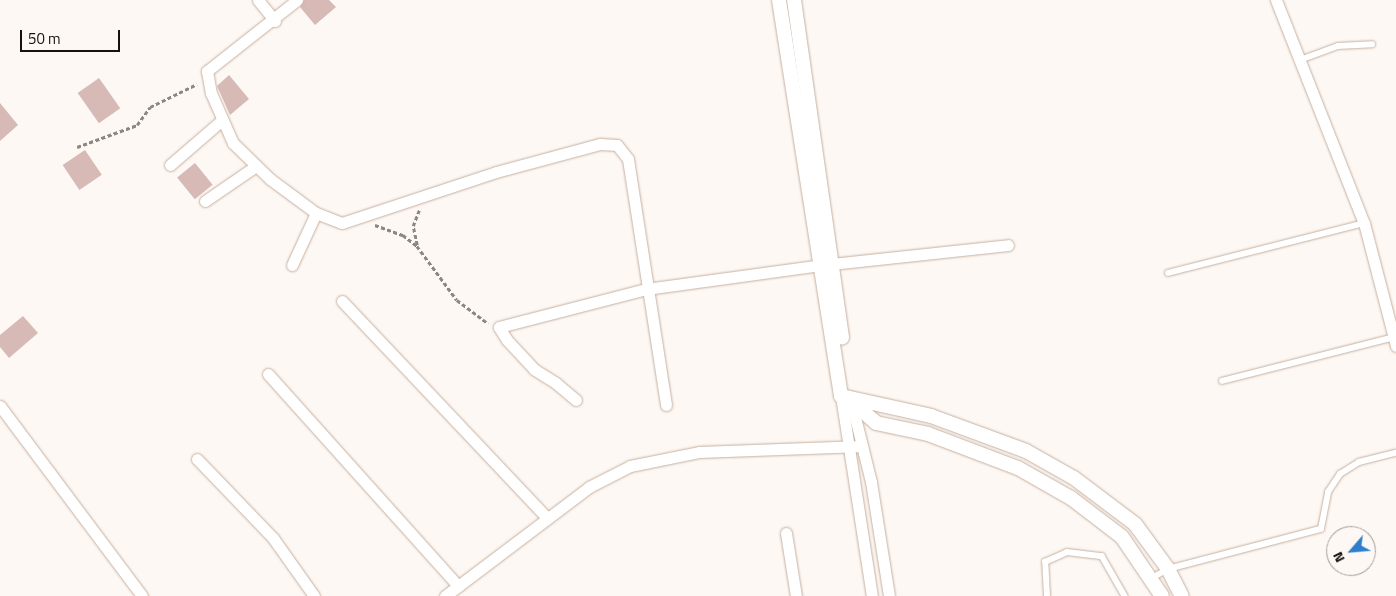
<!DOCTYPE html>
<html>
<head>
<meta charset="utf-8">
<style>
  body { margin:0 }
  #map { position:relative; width:1396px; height:596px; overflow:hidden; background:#fdf8f4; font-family:"Titillium Web",sans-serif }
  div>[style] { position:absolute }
  .building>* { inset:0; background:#d7b9b6; transform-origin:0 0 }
  .path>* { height:2.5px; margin-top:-1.25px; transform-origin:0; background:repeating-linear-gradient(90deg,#8d8681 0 4px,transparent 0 6.5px) }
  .roads { filter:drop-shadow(0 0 1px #c6af9f) drop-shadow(0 0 1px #c6af9f) }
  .service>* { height:5.5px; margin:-2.75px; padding:0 2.75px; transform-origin:2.75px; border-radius:2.75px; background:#fff }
  .minor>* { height:11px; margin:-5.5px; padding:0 5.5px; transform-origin:5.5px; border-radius:5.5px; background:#fff }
  .tertiary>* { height:14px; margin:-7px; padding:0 7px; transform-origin:7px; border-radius:7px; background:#fff }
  span { translate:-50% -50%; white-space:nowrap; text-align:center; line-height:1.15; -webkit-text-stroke:4.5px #fdf8f4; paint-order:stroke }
  .north { position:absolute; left:1326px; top:526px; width:50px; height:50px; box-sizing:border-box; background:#fdf8f4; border:1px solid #a19b96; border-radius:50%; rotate:243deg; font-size:14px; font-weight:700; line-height:20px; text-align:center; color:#18100a }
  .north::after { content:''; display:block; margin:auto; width:18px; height:22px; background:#2e7fce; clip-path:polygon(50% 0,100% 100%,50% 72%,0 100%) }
  .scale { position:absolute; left:20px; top:30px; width:100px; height:22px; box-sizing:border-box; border:2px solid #18100a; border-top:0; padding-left:6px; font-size:15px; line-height:18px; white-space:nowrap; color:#18100a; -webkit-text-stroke:4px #fdf8f4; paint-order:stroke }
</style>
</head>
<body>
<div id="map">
  <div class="building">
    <i style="clip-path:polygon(304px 0,329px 0,336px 7px,315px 25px,300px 7px)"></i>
    <i style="clip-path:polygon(229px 75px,249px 99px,230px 115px,217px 86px)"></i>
    <i style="left:99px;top:78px;width:37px;height:26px;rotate:55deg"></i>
    <i style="clip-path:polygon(0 103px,18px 125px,0 141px)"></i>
    <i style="left:85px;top:150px;width:30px;height:27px;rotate:56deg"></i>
    <i style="left:195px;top:163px;width:28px;height:23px;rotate:51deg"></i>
    <i style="clip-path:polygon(23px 316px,38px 333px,9px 358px,0 347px,0 335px)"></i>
  </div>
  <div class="path">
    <i style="left:77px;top:147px;width:64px;rotate:-20.1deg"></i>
    <i style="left:137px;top:125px;width:22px;rotate:-54deg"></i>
    <i style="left:150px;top:107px;width:52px;rotate:-26.1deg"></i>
    <i style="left:375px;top:225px;width:30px;rotate:20deg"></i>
    <i style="left:403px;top:235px;width:18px;rotate:38deg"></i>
    <i style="left:417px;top:246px;width:67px;rotate:53.5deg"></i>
    <i style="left:457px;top:300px;width:39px;rotate:37deg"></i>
    <i style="left:417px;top:245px;width:19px;rotate:-102deg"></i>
    <i style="left:413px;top:226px;width:17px;rotate:-69deg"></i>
  </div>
  <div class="roads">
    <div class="service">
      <i style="left:1300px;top:60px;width:40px;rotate:-20.2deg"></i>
      <i style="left:1338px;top:46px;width:34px;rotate:-3deg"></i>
      <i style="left:1168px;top:273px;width:202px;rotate:-14.3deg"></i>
      <i style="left:1222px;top:381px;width:178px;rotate:-14.3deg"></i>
      <i style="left:1152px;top:578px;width:18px;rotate:-29deg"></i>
      <i style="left:1168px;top:569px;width:158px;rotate:-14.7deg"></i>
      <i style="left:1321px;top:529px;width:38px;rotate:-79deg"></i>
      <i style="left:1328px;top:492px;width:22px;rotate:-56deg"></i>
      <i style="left:1340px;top:474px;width:22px;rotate:-32deg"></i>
      <i style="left:1359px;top:462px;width:38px;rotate:-14deg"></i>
      <i style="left:1047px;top:596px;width:34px;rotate:-93deg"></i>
      <i style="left:1045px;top:562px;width:24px;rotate:-24deg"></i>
      <i style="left:1067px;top:552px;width:35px;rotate:7deg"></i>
      <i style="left:1102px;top:556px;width:46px;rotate:60.1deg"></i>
    </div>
    <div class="minor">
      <i style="left:258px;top:0;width:27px;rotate:51deg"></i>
      <i style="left:297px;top:0;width:115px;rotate:141.7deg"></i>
      <i style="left:207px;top:71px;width:22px;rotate:80deg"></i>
      <i style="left:211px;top:93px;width:55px;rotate:66.3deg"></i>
      <i style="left:233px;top:143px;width:52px;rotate:44.2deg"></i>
      <i style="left:270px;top:179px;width:57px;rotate:36.5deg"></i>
      <i style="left:316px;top:213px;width:28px;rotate:21deg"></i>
      <i style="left:342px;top:223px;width:162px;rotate:-18.3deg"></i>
      <i style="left:496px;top:172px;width:108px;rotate:-15.1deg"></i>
      <i style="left:600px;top:144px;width:17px;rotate:3deg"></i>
      <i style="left:617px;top:145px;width:18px;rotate:52deg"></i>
      <i style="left:628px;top:159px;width:249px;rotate:81.2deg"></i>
      <i style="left:1276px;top:0;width:240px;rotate:68.5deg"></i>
      <i style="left:1364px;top:223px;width:127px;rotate:75.4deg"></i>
      <i style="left:170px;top:165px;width:69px;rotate:-40.9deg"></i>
      <i style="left:205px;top:201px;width:62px;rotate:-34.5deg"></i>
      <i style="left:292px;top:265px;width:57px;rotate:-65.2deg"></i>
      <i style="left:342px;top:301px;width:299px;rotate:46.6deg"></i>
      <i style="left:268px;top:374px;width:285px;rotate:48.1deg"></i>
      <i style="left:841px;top:396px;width:202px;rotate:81.2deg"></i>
      <i style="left:576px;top:400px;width:26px;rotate:-140deg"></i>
      <i style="left:556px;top:383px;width:26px;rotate:-148deg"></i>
      <i style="left:534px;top:369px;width:40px;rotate:-133deg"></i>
      <i style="left:507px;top:340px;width:15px;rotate:-122deg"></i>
      <i style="left:499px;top:327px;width:152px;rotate:-14.5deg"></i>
      <i style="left:646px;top:289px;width:178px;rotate:-7.8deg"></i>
      <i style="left:822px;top:265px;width:187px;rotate:-6.1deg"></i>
      <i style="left:851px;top:401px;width:83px;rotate:76.1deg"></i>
      <i style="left:871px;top:482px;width:115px;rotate:81deg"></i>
      <i style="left:0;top:406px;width:237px;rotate:53.2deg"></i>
      <i style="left:197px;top:459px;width:110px;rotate:46.1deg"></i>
      <i style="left:273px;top:538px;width:71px;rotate:54.7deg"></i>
      <i style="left:786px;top:533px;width:64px;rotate:81deg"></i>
      <i style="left:445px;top:596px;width:181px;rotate:-37.1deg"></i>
      <i style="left:589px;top:487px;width:46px;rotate:-27.1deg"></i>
      <i style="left:630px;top:466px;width:70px;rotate:-11.5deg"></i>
      <i style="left:699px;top:452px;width:163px;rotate:-2.1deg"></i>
    </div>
    <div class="tertiary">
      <i style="left:779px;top:0;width:401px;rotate:81.1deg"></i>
      <i style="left:841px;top:396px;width:92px;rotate:12.5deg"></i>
      <i style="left:931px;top:416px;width:101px;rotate:20.2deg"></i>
      <i style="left:1026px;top:451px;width:55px;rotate:29.4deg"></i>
      <i style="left:1074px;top:478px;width:76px;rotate:37deg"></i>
      <i style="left:1135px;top:524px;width:56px;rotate:53.7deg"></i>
      <i style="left:1168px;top:569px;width:30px;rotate:63deg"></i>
      <i style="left:794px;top:0;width:341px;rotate:81.9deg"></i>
      <i style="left:851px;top:401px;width:33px;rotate:41deg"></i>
      <i style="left:876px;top:423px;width:53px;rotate:11.9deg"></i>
      <i style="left:928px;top:434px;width:96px;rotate:20.7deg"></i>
      <i style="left:1018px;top:468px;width:61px;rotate:29.5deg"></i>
      <i style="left:1071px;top:498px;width:64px;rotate:37.4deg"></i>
      <i style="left:1122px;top:537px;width:71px;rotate:55.9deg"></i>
    </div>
  </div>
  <div class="north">N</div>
  <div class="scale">50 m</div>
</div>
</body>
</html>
